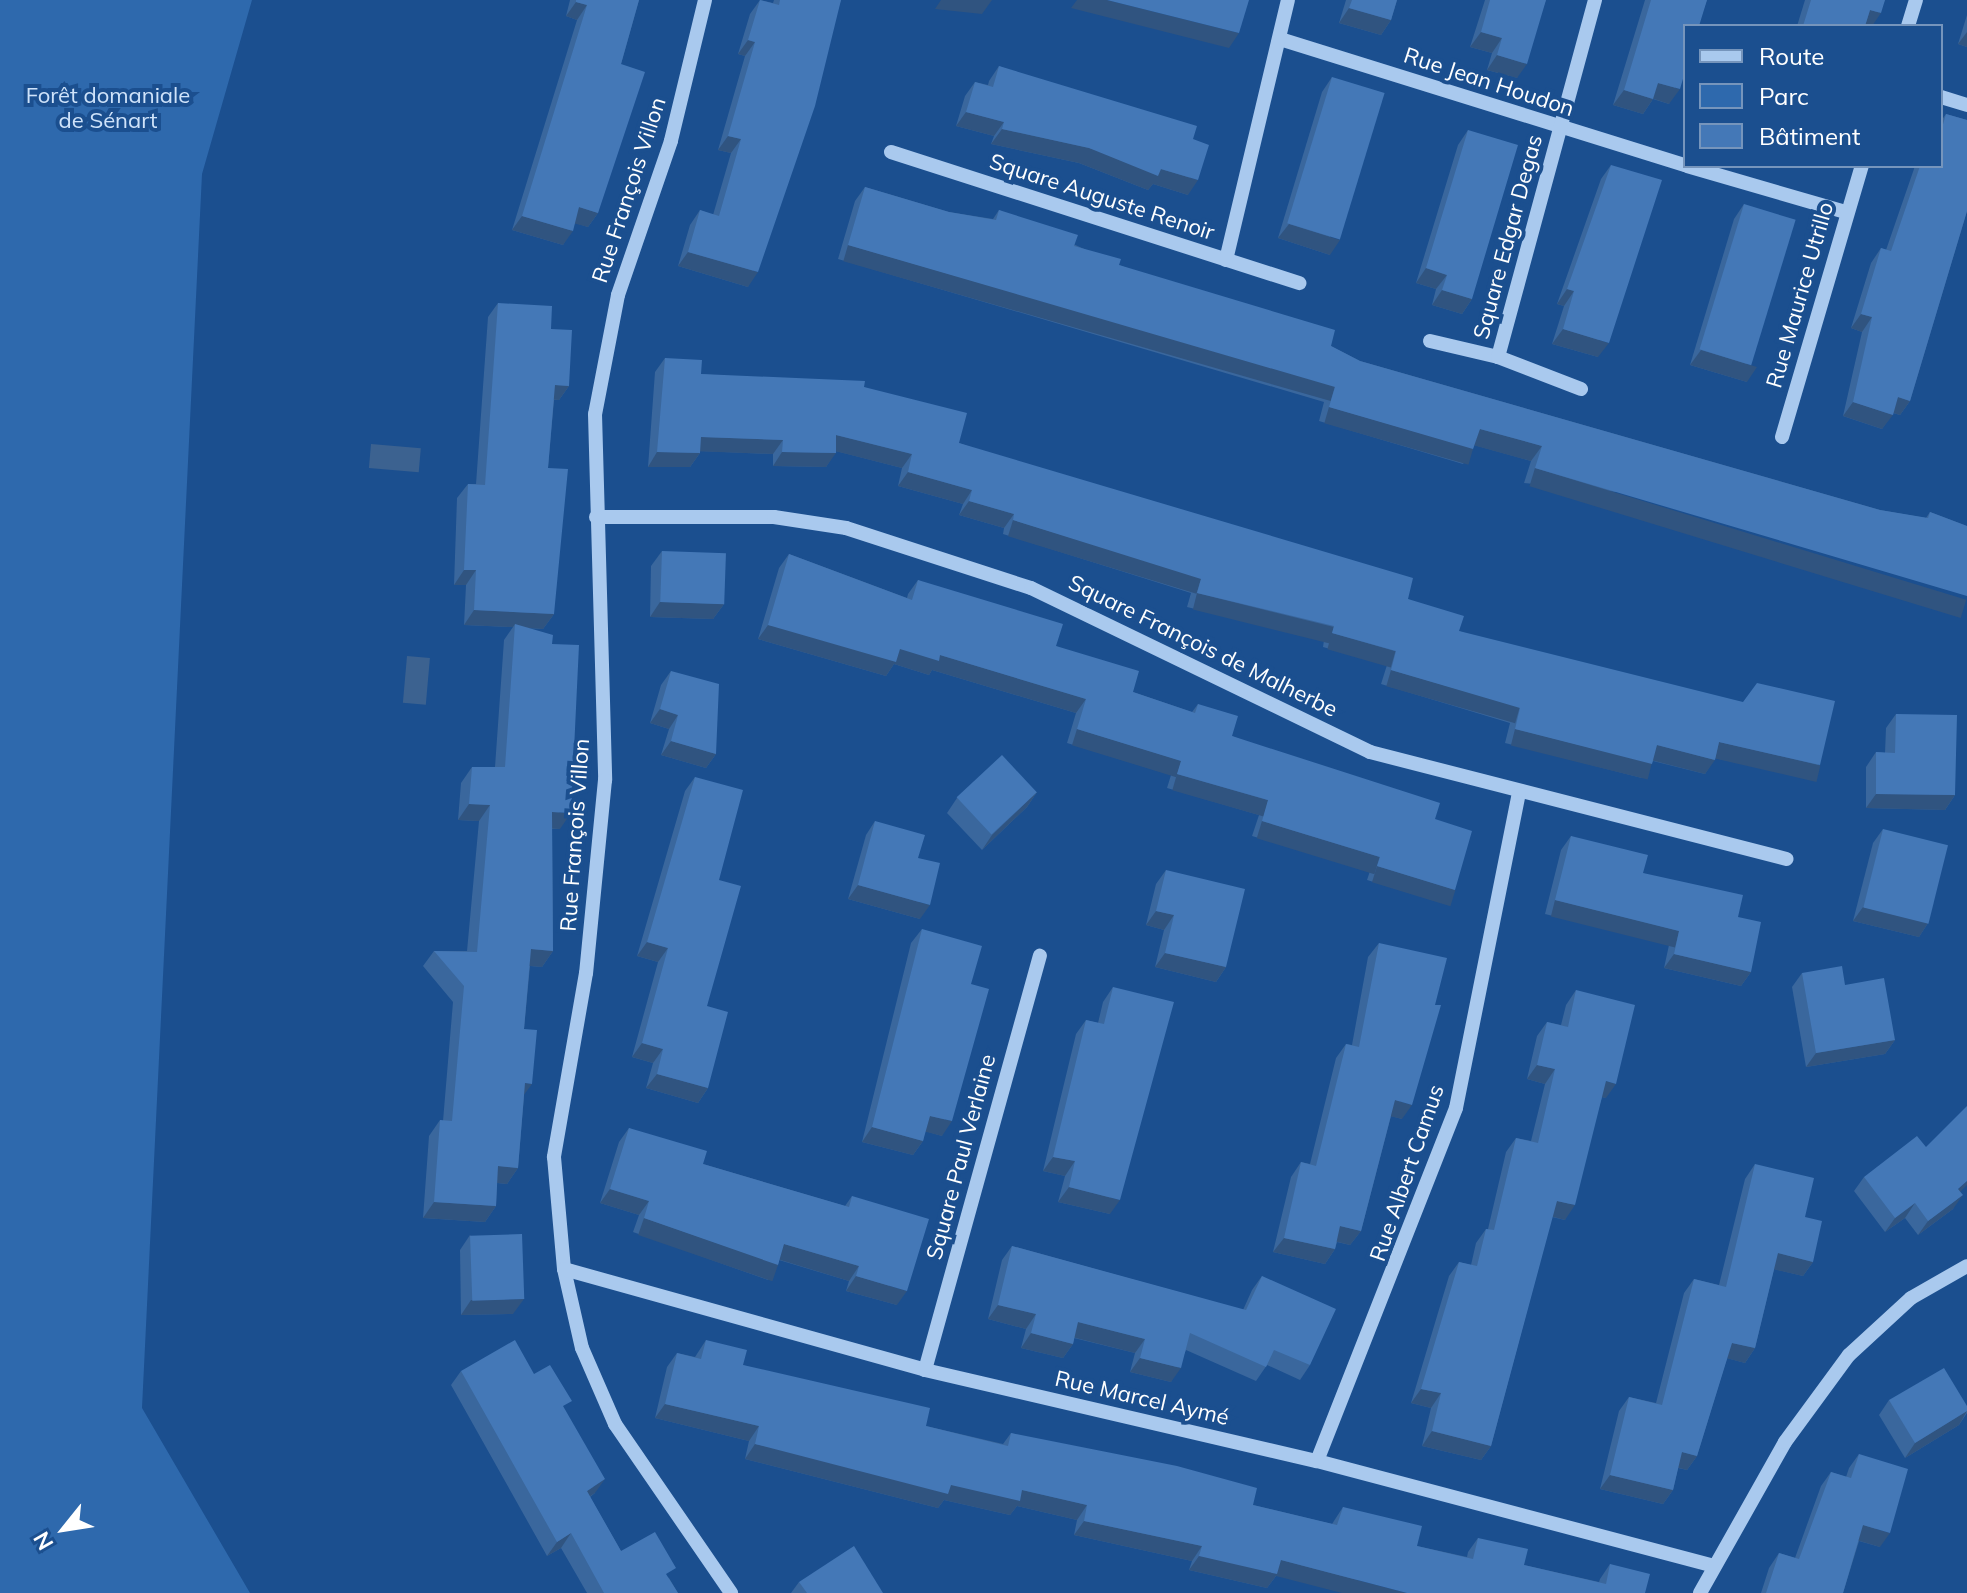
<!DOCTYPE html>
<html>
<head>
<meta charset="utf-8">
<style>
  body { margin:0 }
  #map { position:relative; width:1967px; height:1593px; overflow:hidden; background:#1b4f8f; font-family:Mulish,sans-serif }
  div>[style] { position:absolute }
  .green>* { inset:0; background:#2e69ad }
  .water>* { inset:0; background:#3c6290; transform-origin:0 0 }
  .minor>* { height:14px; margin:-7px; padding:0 7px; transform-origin:7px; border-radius:7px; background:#a9c9ee }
  .wall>* { inset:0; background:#3a679d }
  .shaded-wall>* { inset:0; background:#305480; transform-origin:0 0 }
  .building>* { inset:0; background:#4478b7; transform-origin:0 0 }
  span { translate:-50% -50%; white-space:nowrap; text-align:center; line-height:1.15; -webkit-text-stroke:8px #1b4f8f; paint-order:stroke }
  .street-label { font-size:22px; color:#fff }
  .park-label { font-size:22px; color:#cfe3fa }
  .legend { position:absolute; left:1683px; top:24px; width:260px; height:144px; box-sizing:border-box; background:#1b4f8f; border:2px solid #7695bc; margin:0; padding:10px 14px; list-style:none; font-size:24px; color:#fff }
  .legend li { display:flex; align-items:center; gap:16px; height:40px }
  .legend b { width:40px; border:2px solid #7695bc }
  .north { position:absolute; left:24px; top:1489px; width:80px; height:80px; -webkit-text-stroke:6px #1b4f8f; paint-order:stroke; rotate:240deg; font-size:22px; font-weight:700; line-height:32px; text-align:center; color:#fff }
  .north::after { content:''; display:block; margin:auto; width:28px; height:36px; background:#fff; clip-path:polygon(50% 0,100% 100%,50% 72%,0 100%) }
</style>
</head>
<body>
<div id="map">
  <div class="green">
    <i style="clip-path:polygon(0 0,252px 0,202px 174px,142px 1408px,250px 1593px,0 1593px)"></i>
  </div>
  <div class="water">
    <i style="left:371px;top:444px;width:50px;height:24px;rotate:5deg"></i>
    <i style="left:407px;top:656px;width:23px;height:47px;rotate:5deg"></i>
  </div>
  <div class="minor">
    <i style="left:705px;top:0;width:145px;rotate:103.6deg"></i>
    <i style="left:671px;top:141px;width:163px;rotate:109deg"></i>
    <i style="left:618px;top:295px;width:121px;rotate:100.9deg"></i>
    <i style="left:595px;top:414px;width:366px;rotate:88.4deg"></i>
    <i style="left:605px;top:780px;width:194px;rotate:95.6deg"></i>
    <i style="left:586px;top:973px;width:187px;rotate:99.9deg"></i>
    <i style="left:554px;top:1157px;width:112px;rotate:84.9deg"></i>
    <i style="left:564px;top:1269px;width:81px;rotate:77.2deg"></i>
    <i style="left:582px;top:1348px;width:83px;rotate:66.5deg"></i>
    <i style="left:615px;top:1424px;width:205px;rotate:55.5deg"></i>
    <i style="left:1908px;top:26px;width:27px;rotate:-73deg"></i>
    <i style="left:1280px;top:39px;width:424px;rotate:17.3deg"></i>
    <i style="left:1941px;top:97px;width:27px;rotate:17deg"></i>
    <i style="left:891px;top:152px;width:429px;rotate:17.8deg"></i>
    <i style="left:1687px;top:166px;width:165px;rotate:16.2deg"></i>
    <i style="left:1226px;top:260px;width:267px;rotate:-76.6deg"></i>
    <i style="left:1430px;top:341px;width:70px;rotate:13.2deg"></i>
    <i style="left:1498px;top:357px;width:89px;rotate:21.1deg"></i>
    <i style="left:1498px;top:357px;width:370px;rotate:-74.8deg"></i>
    <i style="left:1782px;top:437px;width:283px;rotate:-73.6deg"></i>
    <i style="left:596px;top:517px;width:178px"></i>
    <i style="left:774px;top:517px;width:73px;rotate:8.7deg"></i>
    <i style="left:846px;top:528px;width:194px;rotate:18deg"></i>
    <i style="left:1031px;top:588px;width:377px;rotate:25.8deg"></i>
    <i style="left:1370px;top:752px;width:430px;rotate:14.4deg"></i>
    <i style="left:564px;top:1269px;width:375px;rotate:15.6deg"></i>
    <i style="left:925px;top:1370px;width:402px;rotate:13.1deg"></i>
    <i style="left:1317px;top:1461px;width:408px;rotate:14.8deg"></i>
    <i style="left:925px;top:1370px;width:430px;rotate:-74.5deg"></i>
    <i style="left:1317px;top:1461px;width:379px;rotate:-68.5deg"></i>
    <i style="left:1456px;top:1108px;width:321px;rotate:-78.7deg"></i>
    <i style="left:1700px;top:1593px;width:173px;rotate:-60.6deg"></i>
    <i style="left:1785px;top:1442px;width:108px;rotate:-53.7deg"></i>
    <i style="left:1849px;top:1355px;width:84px;rotate:-42.6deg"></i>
    <i style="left:1911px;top:1298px;width:64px;rotate:-29.7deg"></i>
  </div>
  <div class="wall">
    <i style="clip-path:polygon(570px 0,639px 0,621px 64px,598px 213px,588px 227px,575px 223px,563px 245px,512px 230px,577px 20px,566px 16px)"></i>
    <i style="clip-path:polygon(760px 0,773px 3px,774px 0,841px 0,748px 287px,678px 266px,690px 225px,700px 210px,713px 215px,731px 153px,718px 150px,745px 56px,738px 54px,750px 14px)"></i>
    <i style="clip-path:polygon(1346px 0,1397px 0,1391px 20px,1381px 35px,1339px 23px)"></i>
    <i style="clip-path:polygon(1485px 0,1546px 0,1517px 78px,1487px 70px,1492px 53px,1470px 47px)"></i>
    <i style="clip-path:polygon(1645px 0,1707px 0,1669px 104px,1653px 99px,1643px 114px,1613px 105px)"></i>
    <i style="clip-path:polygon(1805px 0,1885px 0,1872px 26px,1797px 26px)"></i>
    <i style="clip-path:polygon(1967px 15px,1967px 47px,1958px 44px)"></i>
    <i style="clip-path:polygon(999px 66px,1193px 139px,1188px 195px,1153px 184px,1148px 190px,1079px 163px,991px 144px,994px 136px,956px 126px,965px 96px,975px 82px,988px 85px,989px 81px)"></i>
    <i style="clip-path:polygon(1332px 77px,1330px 255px,1278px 238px,1322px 92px)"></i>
    <i style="clip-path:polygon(1946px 114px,1967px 120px,1967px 211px,1910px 401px,1900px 415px,1893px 413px,1882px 429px,1843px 416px,1862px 332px,1851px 328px,1871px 263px,1881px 248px,1886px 250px,1915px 166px,1941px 166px,1941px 121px)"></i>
    <i style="clip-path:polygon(1468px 130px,1472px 299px,1462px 314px,1432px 305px,1436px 289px,1416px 283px,1458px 145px)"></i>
    <i style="clip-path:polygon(1611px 165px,1598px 357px,1552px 344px,1564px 306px,1557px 304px,1601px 179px)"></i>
    <i style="clip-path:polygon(865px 187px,949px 212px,993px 219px,999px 210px,1119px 265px,1331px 346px,1360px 361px,1880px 510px,1926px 518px,1930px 512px,1967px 526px,1524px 483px,1531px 461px,1474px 445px,1473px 449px,1463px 464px,1319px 421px,1324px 402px,838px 259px,855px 201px)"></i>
    <i style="clip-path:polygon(1744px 204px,1747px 382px,1690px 365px,1734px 219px)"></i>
    <i style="clip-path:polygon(498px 303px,551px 329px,569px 386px,559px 400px,554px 400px,548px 468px,554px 614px,543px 629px,526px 628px,552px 644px,560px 829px,552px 829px,553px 951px,542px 967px,530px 966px,524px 1029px,524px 1096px,518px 1168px,507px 1184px,497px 1183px,496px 1206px,485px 1222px,423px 1218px,429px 1136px,440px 1120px,443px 1121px,453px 1002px,423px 966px,434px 951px,467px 951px,479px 821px,458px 820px,461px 783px,472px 767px,495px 767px,504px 640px,513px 627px,464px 625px,466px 585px,454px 585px,457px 498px,468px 484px,476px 484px,488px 317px)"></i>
    <i style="clip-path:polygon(665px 358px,701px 374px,864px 387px,959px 443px,1408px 599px,1459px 631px,1820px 765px,1810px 779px,1715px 758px,1705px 774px,1653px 761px,1642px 778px,1505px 743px,1510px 723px,1381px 684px,1387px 665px,1323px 647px,1324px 640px,1187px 607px,1191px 593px,1003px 534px,1004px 528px,959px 515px,963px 504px,898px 486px,902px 468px,836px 451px,826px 467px,773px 466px,773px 454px,700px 451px,700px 453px,690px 467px,648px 467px,655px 372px)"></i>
    <i style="clip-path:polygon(662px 551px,724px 604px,713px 619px,650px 617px,651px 566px)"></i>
    <i style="clip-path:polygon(789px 554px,907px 598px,908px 594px,918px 580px,1056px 646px,1133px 692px,1192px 712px,1198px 704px,1232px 736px,1435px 819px,1455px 890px,1445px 904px,1367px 880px,1370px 871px,1252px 836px,1259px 815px,1167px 788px,1171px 775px,1067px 743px,1076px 713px,932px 670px,929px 675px,894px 664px,886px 676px,758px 639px,779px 568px)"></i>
    <i style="clip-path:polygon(671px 671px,716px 754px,706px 768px,661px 755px,669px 729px,650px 723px,661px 685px)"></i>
    <i style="clip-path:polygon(1896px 714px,1955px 795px,1945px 810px,1866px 808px,1866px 767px,1876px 752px,1885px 753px,1886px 728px)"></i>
    <i style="clip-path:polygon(695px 777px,719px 880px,707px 1006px,708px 1088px,698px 1103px,646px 1088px,653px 1063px,632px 1057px,658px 962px,637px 956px,685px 791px)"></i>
    <i style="clip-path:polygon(1037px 792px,1027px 807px,982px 850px,947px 813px,957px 798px)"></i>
    <i style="clip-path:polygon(875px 821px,918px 858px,920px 919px,848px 899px,866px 835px)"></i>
    <i style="clip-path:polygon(1883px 829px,1928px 923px,1919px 937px,1853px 921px,1873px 843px)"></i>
    <i style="clip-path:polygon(1571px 836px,1643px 873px,1738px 917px,1751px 972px,1741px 986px,1664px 968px,1669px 945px,1545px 914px,1561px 850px)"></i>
    <i style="clip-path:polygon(1166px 870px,1226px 967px,1216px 982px,1155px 967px,1164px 930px,1146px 925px,1156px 884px)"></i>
    <i style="clip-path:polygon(922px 929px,971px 984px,942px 1136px,925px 1131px,923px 1141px,913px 1155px,862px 1142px,911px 943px)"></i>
    <i style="clip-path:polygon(1379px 943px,1402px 1119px,1391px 1116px,1361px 1231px,1350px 1245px,1337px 1242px,1335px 1249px,1325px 1264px,1273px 1252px,1291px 1177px,1301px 1162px,1310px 1164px,1336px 1058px,1346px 1044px,1352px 1045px,1368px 957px)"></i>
    <i style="clip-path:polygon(1802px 973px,1845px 985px,1895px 1040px,1885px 1054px,1806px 1067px,1792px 987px)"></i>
    <i style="clip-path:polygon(1113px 987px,1110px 1214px,1058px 1202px,1065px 1176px,1043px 1171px,1076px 1034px,1086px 1020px,1098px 1023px,1103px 1002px)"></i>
    <i style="clip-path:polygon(1576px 990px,1606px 1098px,1602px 1097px,1565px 1220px,1552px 1217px,1491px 1446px,1481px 1460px,1422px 1446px,1431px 1408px,1411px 1403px,1449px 1276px,1459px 1262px,1471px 1265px,1476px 1243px,1486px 1229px,1488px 1229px,1506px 1152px,1516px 1138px,1531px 1141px,1545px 1084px,1527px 1079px,1537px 1036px,1547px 1022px,1561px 1025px,1566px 1005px)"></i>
    <i style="clip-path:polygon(629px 1128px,703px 1164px,845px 1206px,852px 1196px,897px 1305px,846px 1291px,849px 1281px,779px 1260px,778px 1265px,768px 1280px,633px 1232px,639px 1215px,600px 1203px,619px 1142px)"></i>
    <i style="clip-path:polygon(1755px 1164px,1805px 1217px,1813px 1262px,1803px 1276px,1774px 1269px,1755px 1348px,1745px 1363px,1727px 1358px,1697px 1456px,1687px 1470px,1678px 1468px,1673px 1490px,1663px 1504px,1600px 1489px,1619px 1411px,1629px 1397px,1656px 1403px,1684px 1293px,1694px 1279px,1719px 1285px,1745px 1179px)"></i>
    <i style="clip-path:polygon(1864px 1177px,1960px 1192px,1953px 1209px,1918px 1235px,1905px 1218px,1885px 1232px,1854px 1191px)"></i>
    <i style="clip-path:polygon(470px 1235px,513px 1314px,461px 1315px,460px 1250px)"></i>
    <i style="clip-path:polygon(1012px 1246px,1243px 1310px,1252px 1290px,1262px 1276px,1310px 1365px,1300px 1380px,1267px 1365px,1256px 1381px,1186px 1350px,1171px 1382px,1130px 1372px,1135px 1353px,1074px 1338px,1073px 1344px,1063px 1358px,1021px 1348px,1026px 1329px,988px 1319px,1002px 1260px)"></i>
    <i style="clip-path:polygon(706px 1340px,743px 1365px,926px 1426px,1003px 1444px,1011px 1433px,1253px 1505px,1332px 1524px,1343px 1507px,1417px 1546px,1467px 1557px,1468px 1552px,1478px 1538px,1524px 1565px,1599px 1582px,1600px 1579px,1610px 1564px,1645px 1593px,1276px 1576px,1267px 1588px,1189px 1570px,1192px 1561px,1074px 1535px,1077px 1520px,1017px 1506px,1010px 1515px,944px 1500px,938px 1508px,745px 1459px,749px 1441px,655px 1418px,667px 1367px,677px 1353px,695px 1357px)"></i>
    <i style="clip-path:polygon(461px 1371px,565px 1410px,595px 1493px,590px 1497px,621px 1551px,669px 1578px,678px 1593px,587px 1593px,561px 1548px,547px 1556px,451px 1385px)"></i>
    <i style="clip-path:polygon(1889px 1400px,1967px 1406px,1967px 1413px,1959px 1425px,1905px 1458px,1879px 1415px)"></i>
    <i style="clip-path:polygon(1859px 1454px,1880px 1547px,1859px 1541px,1843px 1593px,1761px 1593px,1769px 1568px,1779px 1553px,1795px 1558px,1821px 1486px,1831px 1472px,1846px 1477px,1849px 1468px)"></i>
    <i style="clip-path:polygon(799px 1582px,883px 1593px,791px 1593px)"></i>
  </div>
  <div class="shaded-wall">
    <i style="clip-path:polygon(941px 0,992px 0,982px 14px,935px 9px)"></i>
    <i style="clip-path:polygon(1077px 0,1107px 0,1239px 33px,1229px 48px,1071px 8px)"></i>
    <i style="clip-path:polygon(576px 2px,587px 5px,577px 20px,566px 16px)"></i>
    <i style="clip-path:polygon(1349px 8px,1391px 20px,1381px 35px,1339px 23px)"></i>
    <i style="clip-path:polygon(1870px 10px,1881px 13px,1872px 26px,1865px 26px)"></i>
    <i style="clip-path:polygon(1481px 32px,1502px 38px,1492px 53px,1470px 47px)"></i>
    <i style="clip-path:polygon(1967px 32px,1967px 47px,1958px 44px)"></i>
    <i style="clip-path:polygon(748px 40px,755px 42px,745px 56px,738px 54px)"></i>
    <i style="clip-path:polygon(1497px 55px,1527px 64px,1517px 78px,1487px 70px)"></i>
    <i style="clip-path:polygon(1658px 83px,1680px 89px,1669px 104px,1648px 97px)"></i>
    <i style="clip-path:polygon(1624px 90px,1653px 99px,1643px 114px,1613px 105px)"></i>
    <i style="clip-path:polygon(966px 112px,1004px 122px,994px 136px,956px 126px)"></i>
    <i style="clip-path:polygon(1002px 129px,1089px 148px,1198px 180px,1188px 195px,1153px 184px,1148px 190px,1079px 163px,991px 144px)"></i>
    <i style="clip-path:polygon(728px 136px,741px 139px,731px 153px,718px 150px)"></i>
    <i style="clip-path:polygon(579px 207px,598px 213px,588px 227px,569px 222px)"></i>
    <i style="clip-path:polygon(522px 216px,573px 231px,563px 245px,512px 230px)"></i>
    <i style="clip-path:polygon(1289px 224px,1340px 240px,1330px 255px,1278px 238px)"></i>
    <i style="left:848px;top:245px;width:507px;height:17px;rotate:16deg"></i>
    <i style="clip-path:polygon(688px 252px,758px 272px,748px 287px,678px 266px)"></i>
    <i style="clip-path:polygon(1426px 268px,1447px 275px,1436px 289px,1416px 283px)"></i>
    <i style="clip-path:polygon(1567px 289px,1574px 291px,1564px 306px,1557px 304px)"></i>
    <i style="clip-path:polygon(1442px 290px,1472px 299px,1462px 314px,1432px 305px)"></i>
    <i style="clip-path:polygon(1861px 314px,1872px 317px,1862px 332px,1851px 328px)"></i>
    <i style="clip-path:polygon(1563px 329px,1609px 343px,1598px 357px,1552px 344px)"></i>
    <i style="clip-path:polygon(1701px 350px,1757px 367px,1747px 382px,1690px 365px)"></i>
    <i style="clip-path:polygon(555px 385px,569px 386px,559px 400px,545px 399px)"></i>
    <i style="clip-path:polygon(1898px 397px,1910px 401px,1900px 415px,1887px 411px)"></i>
    <i style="clip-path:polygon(1853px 402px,1893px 415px,1882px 429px,1843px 416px)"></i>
    <i style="left:1329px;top:407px;width:150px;height:17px;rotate:16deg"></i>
    <i style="clip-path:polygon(1480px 429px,1542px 446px,1531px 461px,1469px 444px)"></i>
    <i style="clip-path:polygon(836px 435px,912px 454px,902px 468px,827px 449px)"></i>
    <i style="clip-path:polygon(701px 437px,783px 440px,773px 454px,691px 451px)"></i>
    <i style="clip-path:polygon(657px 452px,700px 453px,690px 467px,648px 467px)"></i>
    <i style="clip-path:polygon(782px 452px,836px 453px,826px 467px,773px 466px)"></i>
    <i style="left:1535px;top:468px;width:451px;height:19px;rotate:17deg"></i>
    <i style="clip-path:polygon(908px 472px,972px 490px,963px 504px,898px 486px)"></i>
    <i style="clip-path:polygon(969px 501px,1014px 514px,1004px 528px,959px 515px)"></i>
    <i style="left:1013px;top:520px;width:197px;height:17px;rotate:17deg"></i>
    <i style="clip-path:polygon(464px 570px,476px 570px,466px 585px,454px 585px)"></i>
    <i style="left:1197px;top:593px;width:141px;height:17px;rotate:14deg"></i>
    <i style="clip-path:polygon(660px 602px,724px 604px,713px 619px,650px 617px)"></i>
    <i style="clip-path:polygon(474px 610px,554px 614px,543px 629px,515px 627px,515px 624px,513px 627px,464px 625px)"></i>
    <i style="clip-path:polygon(768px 625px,900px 649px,940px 655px,1086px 699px,1076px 713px,932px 670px,929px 675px,894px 664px,886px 676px,758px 639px)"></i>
    <i style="left:1332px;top:633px;width:66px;height:17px;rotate:16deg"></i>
    <i style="left:1391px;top:670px;width:134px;height:17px;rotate:16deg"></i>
    <i style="clip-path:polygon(660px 709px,678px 715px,669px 729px,650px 723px)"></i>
    <i style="left:1077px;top:729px;width:109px;height:17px;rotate:17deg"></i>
    <i style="left:1515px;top:729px;width:141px;height:17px;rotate:14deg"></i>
    <i style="clip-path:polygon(671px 741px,716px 754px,706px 768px,661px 755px)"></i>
    <i style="left:1719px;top:742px;width:104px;height:17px;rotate:13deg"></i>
    <i style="clip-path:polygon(1657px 745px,1715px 760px,1705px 774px,1647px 759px)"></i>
    <i style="left:1177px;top:774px;width:95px;height:17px;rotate:16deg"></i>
    <i style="clip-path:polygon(1037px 792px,1027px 807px,982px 850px,992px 835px)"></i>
    <i style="clip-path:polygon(1876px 794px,1955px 795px,1945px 810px,1866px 808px)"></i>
    <i style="clip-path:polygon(469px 804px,490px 805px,479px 821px,458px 820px)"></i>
    <i style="clip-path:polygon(552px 812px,571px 813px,560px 829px,541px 828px)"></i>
    <i style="left:1262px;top:821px;width:123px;height:18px;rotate:17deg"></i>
    <i style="left:1377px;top:866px;width:82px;height:17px;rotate:17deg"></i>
    <i style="clip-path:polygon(858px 885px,930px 905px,920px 919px,848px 899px)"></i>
    <i style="left:1555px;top:900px;width:128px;height:17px;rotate:14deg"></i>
    <i style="clip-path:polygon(1863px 907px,1928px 923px,1919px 937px,1853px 921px)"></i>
    <i style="clip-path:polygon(1156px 911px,1174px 915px,1164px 930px,1146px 925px)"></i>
    <i style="clip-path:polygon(647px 942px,668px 948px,658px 962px,637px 956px)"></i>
    <i style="clip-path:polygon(531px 949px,553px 951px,542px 967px,520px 965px)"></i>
    <i style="clip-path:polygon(1165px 953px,1226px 967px,1216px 982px,1155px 967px)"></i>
    <i style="clip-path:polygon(1674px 954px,1751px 972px,1741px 986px,1664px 968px)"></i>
    <i style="clip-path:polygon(1895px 1040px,1885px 1054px,1806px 1067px,1816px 1053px)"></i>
    <i style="clip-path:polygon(642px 1043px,663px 1049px,653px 1063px,632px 1057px)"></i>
    <i style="clip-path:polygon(1537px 1065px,1555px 1069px,1545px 1084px,1527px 1079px)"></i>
    <i style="clip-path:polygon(657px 1074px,708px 1088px,698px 1103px,646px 1088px)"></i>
    <i style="clip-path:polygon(1606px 1081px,1616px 1084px,1606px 1098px,1596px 1096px)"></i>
    <i style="clip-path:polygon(525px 1083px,532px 1084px,521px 1099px)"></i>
    <i style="clip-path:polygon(1395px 1100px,1412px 1105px,1402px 1119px,1385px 1115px)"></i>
    <i style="clip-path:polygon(930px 1116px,952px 1121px,942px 1136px,919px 1130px)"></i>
    <i style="clip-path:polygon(872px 1127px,923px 1141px,913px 1155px,862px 1142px)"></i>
    <i style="clip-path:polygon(1053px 1157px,1075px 1161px,1065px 1176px,1043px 1171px)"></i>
    <i style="clip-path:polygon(498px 1166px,518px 1168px,507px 1184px,488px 1182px)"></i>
    <i style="clip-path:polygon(1967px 1181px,1967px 1185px,1949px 1203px,1958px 1189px)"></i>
    <i style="clip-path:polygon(1069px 1187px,1120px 1200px,1110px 1214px,1058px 1202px)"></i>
    <i style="clip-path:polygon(610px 1189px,649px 1201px,639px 1215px,600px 1203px)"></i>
    <i style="clip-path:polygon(1963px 1195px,1953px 1209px,1918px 1235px,1928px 1221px)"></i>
    <i style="clip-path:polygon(1557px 1201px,1575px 1205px,1565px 1220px,1546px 1215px)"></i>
    <i style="clip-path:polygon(434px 1202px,496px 1206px,485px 1222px,423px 1218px)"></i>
    <i style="clip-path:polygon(1915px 1203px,1905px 1218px,1885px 1232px,1895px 1218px)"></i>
    <i style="left:644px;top:1218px;width:142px;height:18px;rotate:19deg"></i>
    <i style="clip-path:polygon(1340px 1226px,1361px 1231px,1350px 1245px,1330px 1240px)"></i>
    <i style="clip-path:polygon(1284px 1238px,1335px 1249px,1325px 1264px,1273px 1252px)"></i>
    <i style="clip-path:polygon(784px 1244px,859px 1266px,849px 1281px,774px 1258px)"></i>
    <i style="clip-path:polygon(1778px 1253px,1813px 1262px,1803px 1276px,1768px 1268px)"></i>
    <i style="clip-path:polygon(856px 1276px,907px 1291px,897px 1305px,846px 1291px)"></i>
    <i style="clip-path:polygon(524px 1299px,513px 1314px,461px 1315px,471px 1300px)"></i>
    <i style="clip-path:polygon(998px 1305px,1036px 1314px,1026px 1329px,988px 1319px)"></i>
    <i style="clip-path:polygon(1078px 1322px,1145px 1339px,1135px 1353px,1068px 1336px)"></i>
    <i style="clip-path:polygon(1031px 1333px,1073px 1344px,1063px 1358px,1021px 1348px)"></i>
    <i style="clip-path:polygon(1732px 1343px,1755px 1348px,1745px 1363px,1722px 1357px)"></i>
    <i style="clip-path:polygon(1140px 1358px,1181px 1368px,1171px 1382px,1130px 1372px)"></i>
    <i style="clip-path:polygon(1421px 1389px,1441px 1393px,1431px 1408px,1411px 1403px)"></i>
    <i style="clip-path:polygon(665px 1404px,759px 1426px,749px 1441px,655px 1418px)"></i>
    <i style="clip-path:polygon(1967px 1411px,1959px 1425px,1905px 1458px,1915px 1443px)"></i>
    <i style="clip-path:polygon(1432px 1431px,1491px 1446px,1481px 1460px,1422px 1446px)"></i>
    <i style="clip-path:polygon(755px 1444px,951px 1485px,1022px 1490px,1087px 1505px,1077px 1520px,1017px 1506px,1010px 1515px,944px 1500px,938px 1508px,745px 1459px)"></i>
    <i style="clip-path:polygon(1682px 1452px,1697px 1456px,1687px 1470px,1672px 1466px)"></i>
    <i style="clip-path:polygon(1610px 1475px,1673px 1490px,1663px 1504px,1600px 1489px)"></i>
    <i style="clip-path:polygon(605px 1479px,595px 1493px,577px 1505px,587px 1491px)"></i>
    <i style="clip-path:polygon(1084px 1521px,1202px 1546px,1192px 1561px,1074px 1535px)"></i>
    <i style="clip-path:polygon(1863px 1525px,1890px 1533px,1880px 1547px,1853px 1539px)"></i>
    <i style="clip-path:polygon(571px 1533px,561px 1548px,547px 1556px,557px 1542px)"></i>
    <i style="clip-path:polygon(1199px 1556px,1281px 1560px,1407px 1593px,1342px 1593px,1276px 1576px,1267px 1588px,1189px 1570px)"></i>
  </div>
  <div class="building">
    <i style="clip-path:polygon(576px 0,639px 0,621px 64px,645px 72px,598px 213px,579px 207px,573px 231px,522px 216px,587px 5px,576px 2px)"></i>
    <i style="clip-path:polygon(760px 0,779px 5px,780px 0,841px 0,815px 106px,758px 272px,688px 252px,700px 210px,719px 216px,741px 139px,728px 136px,755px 42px,748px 40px)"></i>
    <i style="clip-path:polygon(1107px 0,1249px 0,1239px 33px)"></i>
    <i style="clip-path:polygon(1352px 0,1397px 0,1391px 20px,1349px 8px)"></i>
    <i style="clip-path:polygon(1490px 0,1546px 0,1527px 64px,1497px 55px,1502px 38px,1481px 32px)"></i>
    <i style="clip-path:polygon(1651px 0,1707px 0,1699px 26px,1685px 26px,1685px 72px,1680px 89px,1658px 83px,1653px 99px,1624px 90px)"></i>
    <i style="clip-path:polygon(1811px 0,1885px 0,1881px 13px,1870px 10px,1865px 26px,1803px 26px)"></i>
    <i style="clip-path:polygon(999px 66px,1197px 126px,1193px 139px,1209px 145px,1198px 180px,1161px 169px,1158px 176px,1089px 148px,1002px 129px,1004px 122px,966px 112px,975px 82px,993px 87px)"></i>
    <i style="left:1332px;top:77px;width:55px;height:153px;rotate:17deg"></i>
    <i style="clip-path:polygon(1946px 114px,1967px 120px,1967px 211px,1910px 401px,1898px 397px,1893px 415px,1853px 402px,1872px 317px,1861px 314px,1881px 248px,1891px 251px,1920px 166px,1941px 166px,1941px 128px,1942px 128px)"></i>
    <i style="clip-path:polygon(1468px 130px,1518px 145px,1472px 299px,1442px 290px,1447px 275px,1426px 268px)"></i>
    <i style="clip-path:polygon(1611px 165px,1662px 180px,1609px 343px,1563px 329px,1574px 291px,1567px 289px)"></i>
    <i style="clip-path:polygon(865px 187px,949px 212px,996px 220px,999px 210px,1078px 235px,1074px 246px,1121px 259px,1119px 265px,1335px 330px,1331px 346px,1360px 361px,1880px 510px,1928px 518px,1930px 512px,1967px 526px,1967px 596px,1535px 468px,1542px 446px,1480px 429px,1473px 449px,1329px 407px,1335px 387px,848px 245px)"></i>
    <i style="left:1744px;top:204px;width:54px;height:152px;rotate:17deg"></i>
    <i style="clip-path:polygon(498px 303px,552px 306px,551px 329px,572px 330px,569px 386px,555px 385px,548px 468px,568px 469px,554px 614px,474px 610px,476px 570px,464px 570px,468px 484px,485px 485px)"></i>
    <i style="clip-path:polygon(665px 358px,702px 360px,701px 374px,865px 381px,864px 387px,967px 413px,959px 443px,1413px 578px,1408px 599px,1464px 616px,1459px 631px,1743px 702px,1757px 683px,1835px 701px,1820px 765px,1719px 742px,1715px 760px,1657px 745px,1652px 764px,1515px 729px,1520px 708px,1391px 670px,1396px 651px,1332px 633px,1334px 626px,1197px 593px,1201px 579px,1013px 520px,1014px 514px,969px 501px,972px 490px,908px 472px,912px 454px,836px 435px,836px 453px,782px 452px,783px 440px,701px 437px,700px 453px,657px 452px)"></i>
    <i style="left:662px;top:551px;width:64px;height:51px;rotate:2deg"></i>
    <i style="clip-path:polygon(789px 554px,912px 600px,918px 580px,1063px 624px,1056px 646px,1139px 671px,1133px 692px,1195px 713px,1198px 704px,1238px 716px,1232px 736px,1440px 803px,1435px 819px,1472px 831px,1455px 890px,1377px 866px,1380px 857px,1262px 821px,1268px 800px,1177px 774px,1181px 761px,1077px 729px,1086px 699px,940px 655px,939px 661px,900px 649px,896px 662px,768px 625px)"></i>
    <i style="clip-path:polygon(515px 624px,553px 635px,552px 644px,579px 645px,571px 813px,552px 812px,553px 951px,531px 949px,524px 1029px,537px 1030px,532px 1084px,525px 1083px,518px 1168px,498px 1166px,496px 1206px,434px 1202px,440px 1120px,452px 1121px,464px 986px,434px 951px,477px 952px,490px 805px,469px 804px,472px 767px,505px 767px)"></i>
    <i style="clip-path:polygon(671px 671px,719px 684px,716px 754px,671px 741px,678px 715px,660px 709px)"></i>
    <i style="clip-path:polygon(1896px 714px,1957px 715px,1955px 795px,1876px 794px,1876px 752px,1895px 753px)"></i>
    <i style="left:1002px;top:755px;width:51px;height:62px;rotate:47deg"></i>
    <i style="clip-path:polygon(695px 777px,743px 790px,719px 880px,741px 886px,707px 1006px,728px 1012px,708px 1088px,657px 1074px,663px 1049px,642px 1043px,668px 948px,647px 942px)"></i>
    <i style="clip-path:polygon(875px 821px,925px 835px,918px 858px,940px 863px,930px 905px,858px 885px)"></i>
    <i style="left:1883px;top:829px;width:67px;height:81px;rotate:14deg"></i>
    <i style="clip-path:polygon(1571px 836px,1648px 855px,1643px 873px,1743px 895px,1738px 917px,1761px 922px,1751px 972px,1674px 954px,1679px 931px,1555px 900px)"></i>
    <i style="clip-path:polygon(1166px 870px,1245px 889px,1226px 967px,1165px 953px,1174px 915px,1156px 911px)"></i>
    <i style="clip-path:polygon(922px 929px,982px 946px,971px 984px,989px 989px,952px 1121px,930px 1116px,923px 1141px,872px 1127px)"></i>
    <i style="clip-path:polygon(1379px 943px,1447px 958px,1435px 1005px,1441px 1005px,1412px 1105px,1395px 1100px,1361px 1231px,1340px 1226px,1335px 1249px,1284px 1238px,1301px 1162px,1316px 1166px,1346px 1044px,1359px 1047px)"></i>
    <i style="clip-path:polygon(1842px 966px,1845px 985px,1884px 978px,1895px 1040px,1816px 1053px,1802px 973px)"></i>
    <i style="clip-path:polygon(1113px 987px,1174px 1002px,1120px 1200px,1069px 1187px,1075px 1161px,1053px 1157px,1086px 1020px,1104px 1024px)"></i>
    <i style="clip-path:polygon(1576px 990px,1635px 1005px,1616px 1084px,1606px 1081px,1575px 1205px,1557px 1201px,1491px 1446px,1432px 1431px,1441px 1393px,1421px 1389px,1459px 1262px,1477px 1266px,1486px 1229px,1494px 1230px,1516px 1138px,1538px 1143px,1555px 1069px,1537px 1065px,1547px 1022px,1568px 1027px)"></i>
    <i style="clip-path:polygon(1967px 1106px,1967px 1181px,1958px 1189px,1963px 1195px,1928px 1221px,1915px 1203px,1895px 1218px,1864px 1177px,1917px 1136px,1926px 1147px)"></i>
    <i style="clip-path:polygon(629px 1128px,707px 1151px,703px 1164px,849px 1207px,852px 1196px,929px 1219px,907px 1291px,856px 1276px,859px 1266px,784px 1244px,778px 1265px,644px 1218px,649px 1201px,610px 1189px)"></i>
    <i style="clip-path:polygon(1755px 1164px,1814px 1178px,1805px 1217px,1822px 1221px,1813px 1262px,1778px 1253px,1755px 1348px,1732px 1343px,1697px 1456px,1682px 1452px,1673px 1490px,1610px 1475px,1629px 1397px,1662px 1405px,1694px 1279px,1726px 1287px)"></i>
    <i style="left:522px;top:1234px;width:65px;height:52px;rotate:88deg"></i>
    <i style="clip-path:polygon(1012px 1246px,1246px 1310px,1262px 1276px,1336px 1309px,1310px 1365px,1274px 1350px,1266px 1367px,1190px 1333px,1181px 1368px,1140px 1358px,1145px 1339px,1078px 1322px,1073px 1344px,1031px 1333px,1036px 1314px,998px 1305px)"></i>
    <i style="clip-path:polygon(515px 1340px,534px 1374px,550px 1365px,572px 1401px,563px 1406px,605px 1479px,587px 1491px,621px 1551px,655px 1532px,676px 1568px,666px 1574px,678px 1593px,604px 1593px,571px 1533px,557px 1542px,461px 1371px)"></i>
    <i style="clip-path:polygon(706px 1340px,747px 1350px,743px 1365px,930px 1408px,926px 1426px,1008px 1446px,1011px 1433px,1177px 1466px,1257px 1488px,1253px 1505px,1337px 1525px,1343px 1507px,1422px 1526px,1417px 1546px,1473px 1559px,1478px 1538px,1528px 1549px,1524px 1565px,1606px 1584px,1610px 1564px,1650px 1574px,1645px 1593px,1407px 1593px,1281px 1560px,1277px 1574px,1199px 1556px,1202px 1546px,1084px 1521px,1087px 1505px,1022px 1490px,1020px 1501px,951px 1485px,948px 1494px,755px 1444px,759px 1426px,665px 1404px,677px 1353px,701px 1359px)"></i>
    <i style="clip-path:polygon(1944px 1368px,1967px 1406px,1967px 1411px,1915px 1443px,1889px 1400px)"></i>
    <i style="clip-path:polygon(1859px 1454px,1908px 1469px,1890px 1533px,1863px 1525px,1843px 1593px,1766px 1593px,1779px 1553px,1799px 1559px,1831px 1472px,1851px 1478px)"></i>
    <i style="clip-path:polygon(854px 1546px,883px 1593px,807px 1593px,799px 1582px)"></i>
  </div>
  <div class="street-label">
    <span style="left:1489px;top:82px;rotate:18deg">Rue Jean Houdon</span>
    <span style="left:629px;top:190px;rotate:-72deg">Rue François Villon</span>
    <span style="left:1102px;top:197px;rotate:18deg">Square Auguste Renoir</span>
    <span style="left:1508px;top:237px;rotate:-75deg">Square Edgar Degas</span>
    <span style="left:1800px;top:295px;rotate:-74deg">Rue Maurice Utrillo</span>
    <span style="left:1203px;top:646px;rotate:26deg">Square François de Malherbe</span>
    <span style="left:575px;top:835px;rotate:-86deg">Rue François Villon</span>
    <span style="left:961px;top:1157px;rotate:-75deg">Square Paul Verlaine</span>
    <span style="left:1407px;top:1173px;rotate:-71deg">Rue Albert Camus</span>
    <span style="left:1142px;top:1398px;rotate:13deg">Rue Marcel Aymé</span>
  </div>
  <div class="park-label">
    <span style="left:108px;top:108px">Forêt domaniale<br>de Sénart</span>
  </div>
  <ul class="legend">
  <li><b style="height:10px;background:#a9c9ee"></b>Route</li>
  <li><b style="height:22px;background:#2e69ad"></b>Parc</li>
  <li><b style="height:22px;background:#4478b7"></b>Bâtiment</li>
  </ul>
  <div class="north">N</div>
</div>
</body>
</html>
